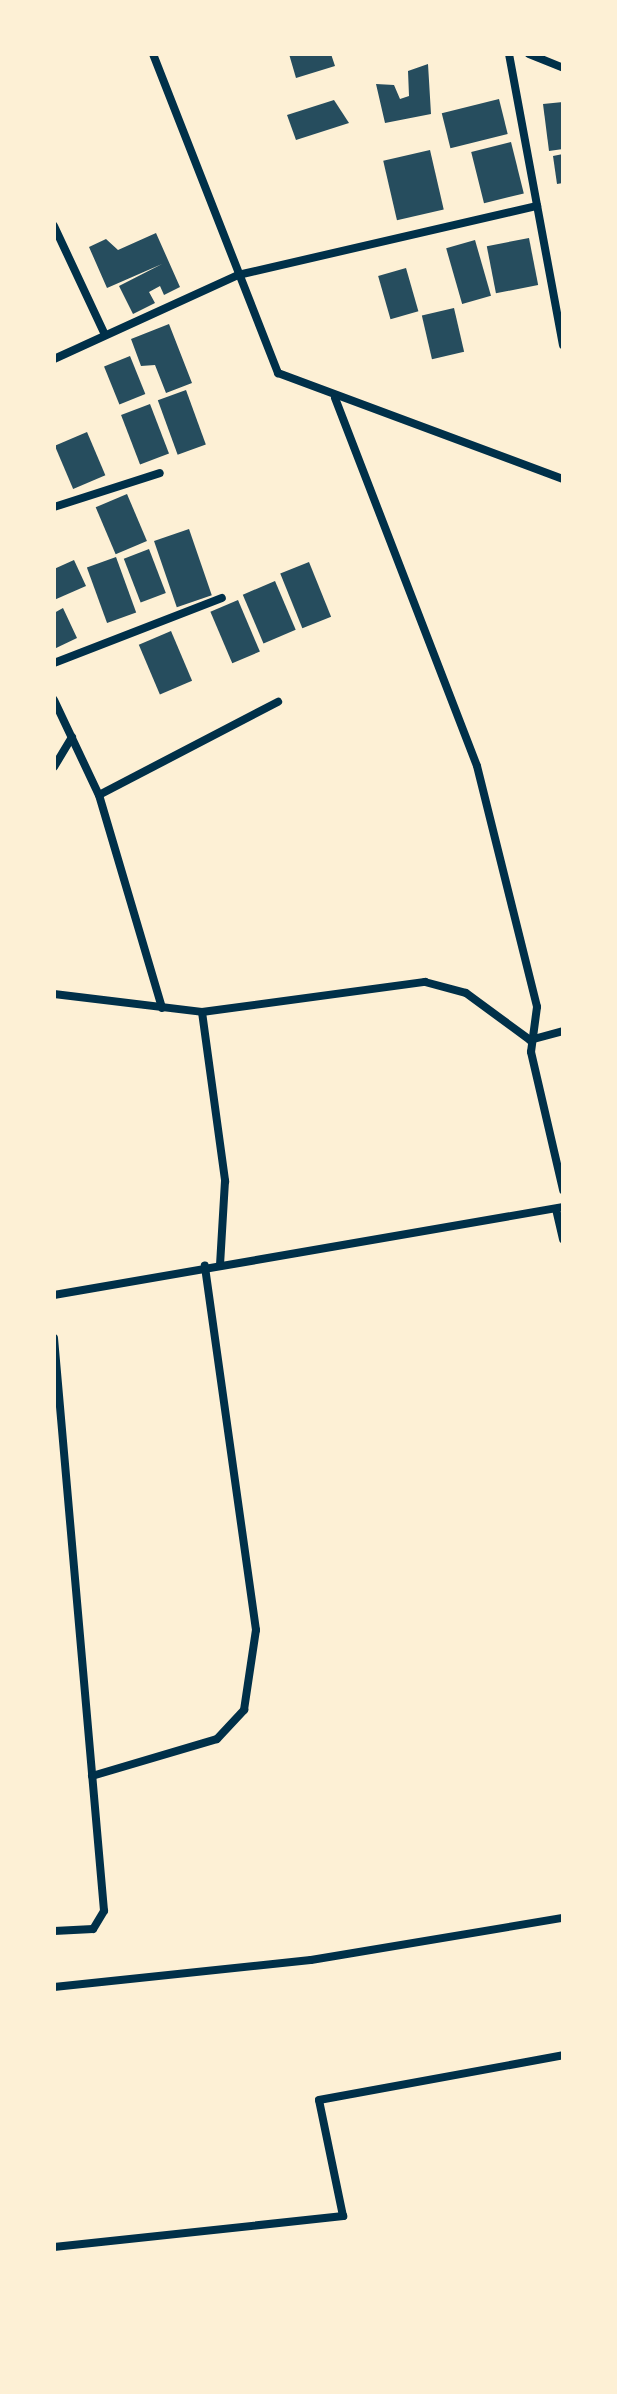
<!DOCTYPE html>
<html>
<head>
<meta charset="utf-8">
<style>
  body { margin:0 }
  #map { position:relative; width:617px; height:2394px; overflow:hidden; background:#fdf0d5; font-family:Barlow,sans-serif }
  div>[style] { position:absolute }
  .building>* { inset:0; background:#264d5e; transform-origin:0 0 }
  .minor>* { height:8px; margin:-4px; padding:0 4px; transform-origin:4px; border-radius:4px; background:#003049 }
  span { translate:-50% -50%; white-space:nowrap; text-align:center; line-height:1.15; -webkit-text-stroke:6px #fdf0d5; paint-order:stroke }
  .frame { position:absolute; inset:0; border:56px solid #fdf0d5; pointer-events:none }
</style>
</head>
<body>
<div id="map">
  <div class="building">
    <i style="clip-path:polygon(289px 54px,331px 54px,335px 66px,296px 78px)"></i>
    <i style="clip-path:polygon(428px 64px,431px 114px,385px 123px,376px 84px,394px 85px,400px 99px,409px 96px,408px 71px)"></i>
    <i style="left:499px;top:99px;width:36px;height:59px;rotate:76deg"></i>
    <i style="clip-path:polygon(334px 100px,349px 123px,296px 140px,287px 115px)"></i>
    <i style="clip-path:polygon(563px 102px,563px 149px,549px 151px,543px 104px)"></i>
    <i style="left:511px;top:142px;width:53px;height:41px;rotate:76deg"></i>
    <i style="left:430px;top:150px;width:61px;height:48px;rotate:77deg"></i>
    <i style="clip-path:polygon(563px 154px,563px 183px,557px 184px,553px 156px)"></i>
    <i style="clip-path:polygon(156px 233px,180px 287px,164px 295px,160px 286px,149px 292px,155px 303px,133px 314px,119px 286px,162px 264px,107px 288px,89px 247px,106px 239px,118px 250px)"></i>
    <i style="left:529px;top:238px;width:48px;height:43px;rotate:79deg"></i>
    <i style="left:475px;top:240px;width:58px;height:30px;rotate:74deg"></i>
    <i style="left:406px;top:268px;width:45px;height:29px;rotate:74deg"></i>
    <i style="left:454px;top:308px;width:45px;height:33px;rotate:77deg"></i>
    <i style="clip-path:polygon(169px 324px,192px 383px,166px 393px,155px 365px,141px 366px,131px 339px)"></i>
    <i style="left:130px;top:356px;width:41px;height:28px;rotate:68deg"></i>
    <i style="left:186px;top:390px;width:58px;height:30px;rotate:70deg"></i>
    <i style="left:150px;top:404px;width:53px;height:31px;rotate:69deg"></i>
    <i style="left:87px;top:432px;width:47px;height:35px;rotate:67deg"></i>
    <i style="left:127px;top:494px;width:51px;height:34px;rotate:67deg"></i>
    <i style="left:189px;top:529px;width:70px;height:37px;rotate:71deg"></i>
    <i style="left:149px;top:549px;width:47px;height:27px;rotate:69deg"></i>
    <i style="left:116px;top:557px;width:59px;height:31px;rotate:70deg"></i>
    <i style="clip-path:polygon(74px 560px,86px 586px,54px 600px,54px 569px)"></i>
    <i style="left:309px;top:562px;width:59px;height:31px;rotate:68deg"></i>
    <i style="left:275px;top:581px;width:53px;height:35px;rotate:67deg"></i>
    <i style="left:238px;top:600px;width:56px;height:30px;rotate:67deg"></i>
    <i style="clip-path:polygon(63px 608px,77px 638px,54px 649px,54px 613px)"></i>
    <i style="left:171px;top:631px;width:54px;height:35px;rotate:67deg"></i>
  </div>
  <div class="minor">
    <i style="left:153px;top:54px;width:343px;rotate:68.6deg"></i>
    <i style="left:278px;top:373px;width:304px;rotate:20.4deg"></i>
    <i style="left:509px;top:54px;width:296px;rotate:79.5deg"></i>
    <i style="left:529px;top:54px;width:37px;rotate:22deg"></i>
    <i style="left:54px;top:226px;width:120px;rotate:64.9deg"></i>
    <i style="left:54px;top:359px;width:202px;rotate:-24.5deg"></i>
    <i style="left:238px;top:275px;width:307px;rotate:-13deg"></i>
    <i style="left:335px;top:398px;width:394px;rotate:68.9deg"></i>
    <i style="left:477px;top:766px;width:248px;rotate:76deg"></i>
    <i style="left:537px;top:1007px;width:45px;rotate:97.6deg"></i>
    <i style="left:531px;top:1052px;width:142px;rotate:76.9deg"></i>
    <i style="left:54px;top:507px;width:111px;rotate:-17.8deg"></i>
    <i style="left:54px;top:663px;width:180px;rotate:-21.2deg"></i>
    <i style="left:54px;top:700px;width:105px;rotate:64.7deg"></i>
    <i style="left:99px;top:795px;width:222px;rotate:73.5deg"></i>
    <i style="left:54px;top:767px;width:35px;rotate:-59deg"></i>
    <i style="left:99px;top:795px;width:202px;rotate:-27.5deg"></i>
    <i style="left:54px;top:994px;width:149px;rotate:6.9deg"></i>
    <i style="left:202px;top:1012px;width:225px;rotate:-7.7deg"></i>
    <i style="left:425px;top:982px;width:42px;rotate:15deg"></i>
    <i style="left:466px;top:993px;width:79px;rotate:36.3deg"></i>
    <i style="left:530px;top:1040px;width:34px;rotate:-15deg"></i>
    <i style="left:202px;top:1012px;width:171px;rotate:82.2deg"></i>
    <i style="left:225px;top:1181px;width:83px;rotate:93.4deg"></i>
    <i style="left:556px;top:1209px;width:31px;rotate:77deg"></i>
    <i style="left:54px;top:1295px;width:517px;rotate:-9.81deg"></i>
    <i style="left:54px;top:1338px;width:575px;rotate:85.01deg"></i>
    <i style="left:104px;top:1911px;width:21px;rotate:121deg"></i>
    <i style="left:93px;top:1929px;width:39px;rotate:177deg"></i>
    <i style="left:92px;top:1776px;width:130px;rotate:-16.5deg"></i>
    <i style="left:217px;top:1739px;width:40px;rotate:-47deg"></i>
    <i style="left:244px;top:1710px;width:81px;rotate:-81.5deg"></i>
    <i style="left:256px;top:1630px;width:368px;rotate:-98deg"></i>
    <i style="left:54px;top:1987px;width:258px;rotate:-6deg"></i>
    <i style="left:311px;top:1960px;width:255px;rotate:-9.5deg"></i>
    <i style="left:54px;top:2247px;width:291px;rotate:-6.1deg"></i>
    <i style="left:343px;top:2216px;width:118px;rotate:-101.7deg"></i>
    <i style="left:319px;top:2100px;width:248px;rotate:-10.4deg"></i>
  </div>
  <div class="frame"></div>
</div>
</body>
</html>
